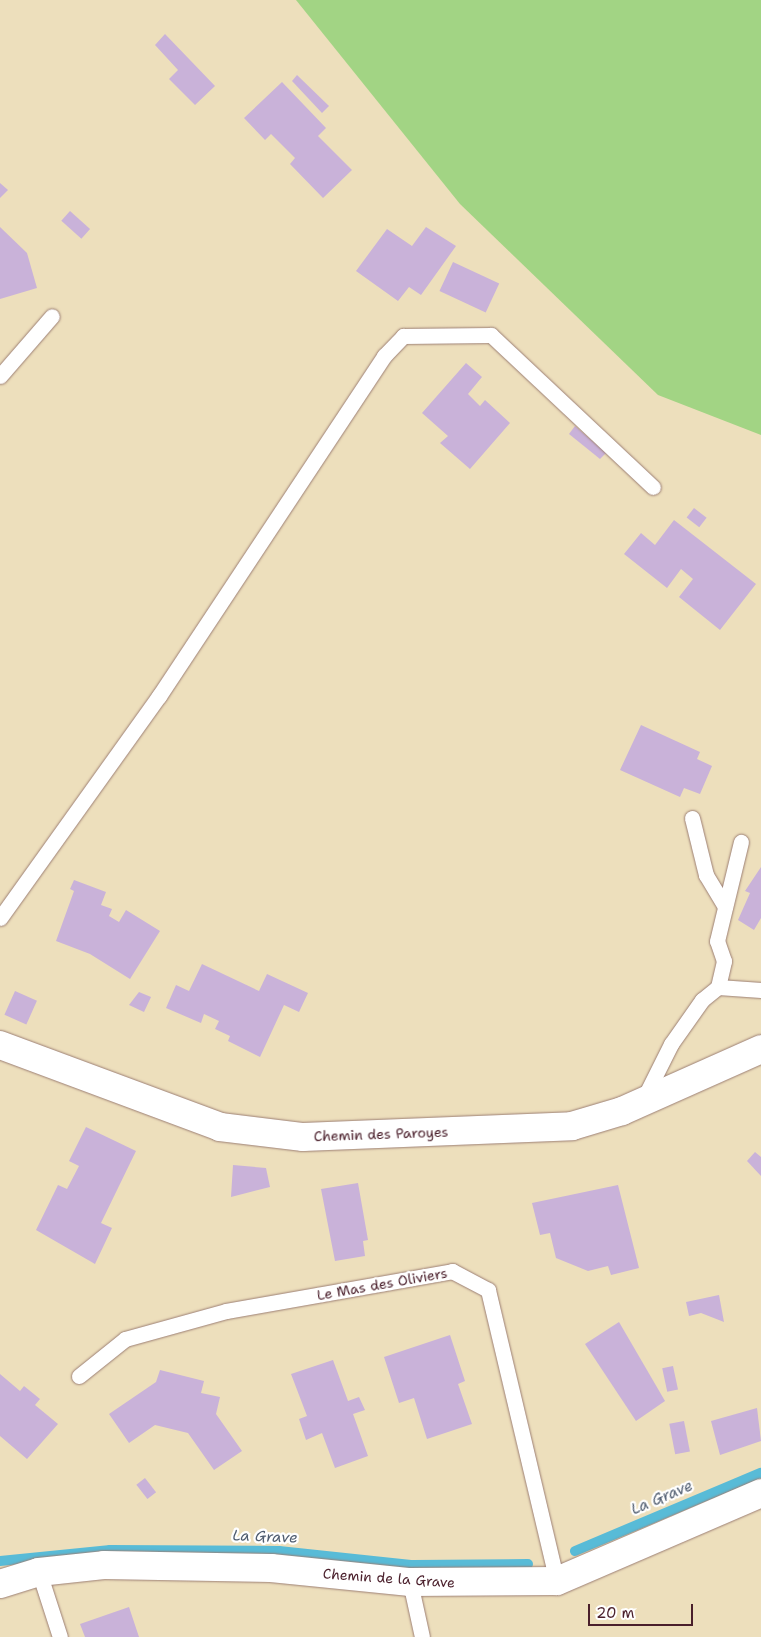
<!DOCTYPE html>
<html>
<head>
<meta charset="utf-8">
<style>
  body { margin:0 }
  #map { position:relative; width:761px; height:1637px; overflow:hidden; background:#eddfbc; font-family:"Shantell Sans",sans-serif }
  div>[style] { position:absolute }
  .green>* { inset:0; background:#a2d484 }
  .stream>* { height:10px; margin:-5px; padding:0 5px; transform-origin:5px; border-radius:5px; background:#58bbd7 }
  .building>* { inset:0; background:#c9b2d9; transform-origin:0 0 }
  .roads { filter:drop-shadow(0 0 1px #9c7f74) drop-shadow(0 0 1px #9c7f74) }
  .service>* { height:15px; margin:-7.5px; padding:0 7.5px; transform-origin:7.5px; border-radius:7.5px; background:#fff }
  .minor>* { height:28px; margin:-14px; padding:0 14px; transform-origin:14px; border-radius:14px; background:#fff }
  span { translate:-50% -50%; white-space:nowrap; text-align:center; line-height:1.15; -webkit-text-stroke:4.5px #fff; paint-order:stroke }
  .street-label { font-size:14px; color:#4a1f2b }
  .water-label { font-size:15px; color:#505d70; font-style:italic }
  .scale { position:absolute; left:588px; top:1604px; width:105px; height:22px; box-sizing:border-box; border:2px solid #4a1f2b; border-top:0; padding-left:6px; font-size:15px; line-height:18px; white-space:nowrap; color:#4a1f2b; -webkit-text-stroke:4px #fff; paint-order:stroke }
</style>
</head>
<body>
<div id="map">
  <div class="green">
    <i style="clip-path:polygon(296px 0,761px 0,761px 435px,658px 395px,460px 204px)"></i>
  </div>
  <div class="stream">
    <i style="left:575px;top:1551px;width:202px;rotate:-22.8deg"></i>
    <i style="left:0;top:1561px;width:111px;rotate:-5.7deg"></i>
    <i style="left:110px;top:1550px;width:169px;rotate:0.3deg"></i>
    <i style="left:279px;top:1551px;width:135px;rotate:6deg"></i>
    <i style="left:413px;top:1565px;width:115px;rotate:-0.5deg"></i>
  </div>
  <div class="building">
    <i style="clip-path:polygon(165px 34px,215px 86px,195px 105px,169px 79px,178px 70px,155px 45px)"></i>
    <i style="clip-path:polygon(297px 75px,329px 106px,322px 113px,292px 81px)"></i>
    <i style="clip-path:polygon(282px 82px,326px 128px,318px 136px,352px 170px,323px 198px,290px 164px,295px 158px,271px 134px,265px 140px,244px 118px)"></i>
    <i style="clip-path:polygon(0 183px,8px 190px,0 198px)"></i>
    <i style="left:70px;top:211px;width:27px;height:13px;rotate:42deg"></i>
    <i style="clip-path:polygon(0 227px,27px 253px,37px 288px,0 299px)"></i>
    <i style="clip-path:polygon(426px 227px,456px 246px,421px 295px,409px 287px,398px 301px,356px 271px,387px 229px,412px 246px)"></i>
    <i style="left:453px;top:262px;width:51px;height:32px;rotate:25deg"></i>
    <i style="clip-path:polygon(466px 363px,482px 377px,468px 394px,480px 406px,485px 400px,510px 423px,470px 469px,440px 443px,448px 436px,422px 413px)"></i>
    <i style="clip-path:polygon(575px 426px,606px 453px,600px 459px,569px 434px)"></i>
    <i style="left:694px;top:508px;width:16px;height:12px;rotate:38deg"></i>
    <i style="clip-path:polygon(674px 520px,756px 584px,720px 630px,679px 597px,693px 579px,681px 569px,667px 588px,624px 554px,641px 533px,655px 545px)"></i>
    <i style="clip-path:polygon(641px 725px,700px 752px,697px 759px,712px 766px,700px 794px,684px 788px,680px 797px,620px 770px)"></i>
    <i style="clip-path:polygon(761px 867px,761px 918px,754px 930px,738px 920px,750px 893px,745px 891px)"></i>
    <i style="clip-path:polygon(74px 880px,106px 892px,101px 905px,112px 909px,109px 916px,119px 922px,126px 910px,160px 931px,130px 979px,90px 954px,56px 941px,74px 891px,70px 889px)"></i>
    <i style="clip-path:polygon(202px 964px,259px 991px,267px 974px,308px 993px,299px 1012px,284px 1005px,260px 1057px,228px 1041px,230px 1036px,215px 1029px,219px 1021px,204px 1014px,201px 1023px,166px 1008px,176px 985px,189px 991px)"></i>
    <i style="left:15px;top:991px;width:24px;height:26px;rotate:24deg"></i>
    <i style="clip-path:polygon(139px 992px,151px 997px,144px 1012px,129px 1005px)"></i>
    <i style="clip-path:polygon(86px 1127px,136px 1151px,101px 1223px,112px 1228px,95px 1264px,36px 1230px,58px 1185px,67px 1189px,79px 1166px,69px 1161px)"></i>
    <i style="clip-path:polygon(755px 1152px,761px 1157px,761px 1176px,747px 1161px)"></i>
    <i style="clip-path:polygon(233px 1165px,266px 1168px,270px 1187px,231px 1197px)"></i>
    <i style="clip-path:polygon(358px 1183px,368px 1240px,363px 1241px,365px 1256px,335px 1261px,321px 1189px)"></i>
    <i style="clip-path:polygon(618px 1185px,639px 1268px,611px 1275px,608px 1266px,588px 1271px,556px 1258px,550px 1233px,540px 1235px,532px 1203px)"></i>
    <i style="clip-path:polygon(719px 1295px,724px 1322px,701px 1313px,689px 1316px,686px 1302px)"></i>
    <i style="clip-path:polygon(619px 1322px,665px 1401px,636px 1421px,585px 1344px)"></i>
    <i style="clip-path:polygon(450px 1335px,465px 1381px,458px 1384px,472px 1424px,427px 1439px,414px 1398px,399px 1403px,384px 1357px)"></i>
    <i style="clip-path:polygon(333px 1360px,348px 1401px,359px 1397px,365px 1410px,353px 1414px,368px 1456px,335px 1468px,322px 1433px,306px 1440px,299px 1419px,307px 1416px,291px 1374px)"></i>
    <i style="left:673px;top:1366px;width:24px;height:11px;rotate:78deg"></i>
    <i style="clip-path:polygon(160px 1370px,204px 1381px,201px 1393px,220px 1397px,216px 1414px,242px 1451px,214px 1470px,188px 1433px,155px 1425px,129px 1443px,109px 1414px,156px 1382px)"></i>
    <i style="clip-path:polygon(0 1374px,20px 1391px,24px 1386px,40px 1399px,35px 1405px,58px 1424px,27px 1459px,0 1436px)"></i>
    <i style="clip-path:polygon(757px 1408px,761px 1441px,720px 1455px,711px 1421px)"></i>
    <i style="left:684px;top:1421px;width:31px;height:15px;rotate:79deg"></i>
    <i style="left:145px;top:1478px;width:18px;height:11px;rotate:52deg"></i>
    <i style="clip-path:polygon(129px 1607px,139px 1637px,85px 1637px,80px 1624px)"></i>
  </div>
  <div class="roads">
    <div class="service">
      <i style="left:0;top:376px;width:79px;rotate:-49.1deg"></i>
      <i style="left:692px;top:818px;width:59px;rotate:76.2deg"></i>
      <i style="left:706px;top:875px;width:37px;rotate:59deg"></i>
      <i style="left:0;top:918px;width:273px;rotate:-54.4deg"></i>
      <i style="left:159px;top:696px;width:408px;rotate:-56.5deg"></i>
      <i style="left:384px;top:356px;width:28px;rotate:-46deg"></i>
      <i style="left:403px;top:336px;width:88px;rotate:-0.7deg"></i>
      <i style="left:491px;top:335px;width:222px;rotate:43.2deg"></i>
      <i style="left:718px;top:987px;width:43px;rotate:4deg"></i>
      <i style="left:643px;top:1100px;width:63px;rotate:-63.4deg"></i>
      <i style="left:671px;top:1044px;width:54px;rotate:-54.8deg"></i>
      <i style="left:702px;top:1000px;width:21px;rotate:-39deg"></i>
      <i style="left:718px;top:987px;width:27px;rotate:-77deg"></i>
      <i style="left:724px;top:961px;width:21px;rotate:-109deg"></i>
      <i style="left:717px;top:941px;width:102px;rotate:-76.4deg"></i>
      <i style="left:79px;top:1376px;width:59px;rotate:-38.8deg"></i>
      <i style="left:125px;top:1339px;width:105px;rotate:-15.5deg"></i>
      <i style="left:226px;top:1311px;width:230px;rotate:-10deg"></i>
      <i style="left:452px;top:1271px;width:41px;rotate:27.8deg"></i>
      <i style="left:488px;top:1290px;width:299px;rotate:76.7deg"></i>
      <i style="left:39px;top:1572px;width:68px;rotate:72.1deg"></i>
      <i style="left:410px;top:1582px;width:56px;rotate:77.7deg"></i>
    </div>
    <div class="minor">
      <i style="left:0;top:1045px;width:235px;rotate:20.4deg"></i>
      <i style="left:220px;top:1127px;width:84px;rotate:6.9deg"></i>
      <i style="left:303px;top:1137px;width:269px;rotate:-2.3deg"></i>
      <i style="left:572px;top:1126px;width:52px;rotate:-16.7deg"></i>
      <i style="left:622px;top:1111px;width:152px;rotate:-24deg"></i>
      <i style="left:0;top:1584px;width:41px;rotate:-17.1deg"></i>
      <i style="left:39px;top:1572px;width:65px;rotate:-6.1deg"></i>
      <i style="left:104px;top:1565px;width:167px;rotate:1deg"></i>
      <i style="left:271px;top:1568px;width:140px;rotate:5.8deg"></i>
      <i style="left:410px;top:1582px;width:147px;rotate:-0.4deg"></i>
      <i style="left:557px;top:1581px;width:222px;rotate:-23.3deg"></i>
    </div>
  </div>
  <div class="street-label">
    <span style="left:381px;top:1134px;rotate:-2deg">Chemin des Paroyes</span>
    <span style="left:382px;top:1284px;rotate:-10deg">Le Mas des Oliviers</span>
    <span style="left:389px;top:1578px;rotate:4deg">Chemin de la Grave</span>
  </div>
  <div class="water-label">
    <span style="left:662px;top:1498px;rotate:-23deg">La Grave</span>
    <span style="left:265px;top:1537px;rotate:2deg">La Grave</span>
  </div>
  <div class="scale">20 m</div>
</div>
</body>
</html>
